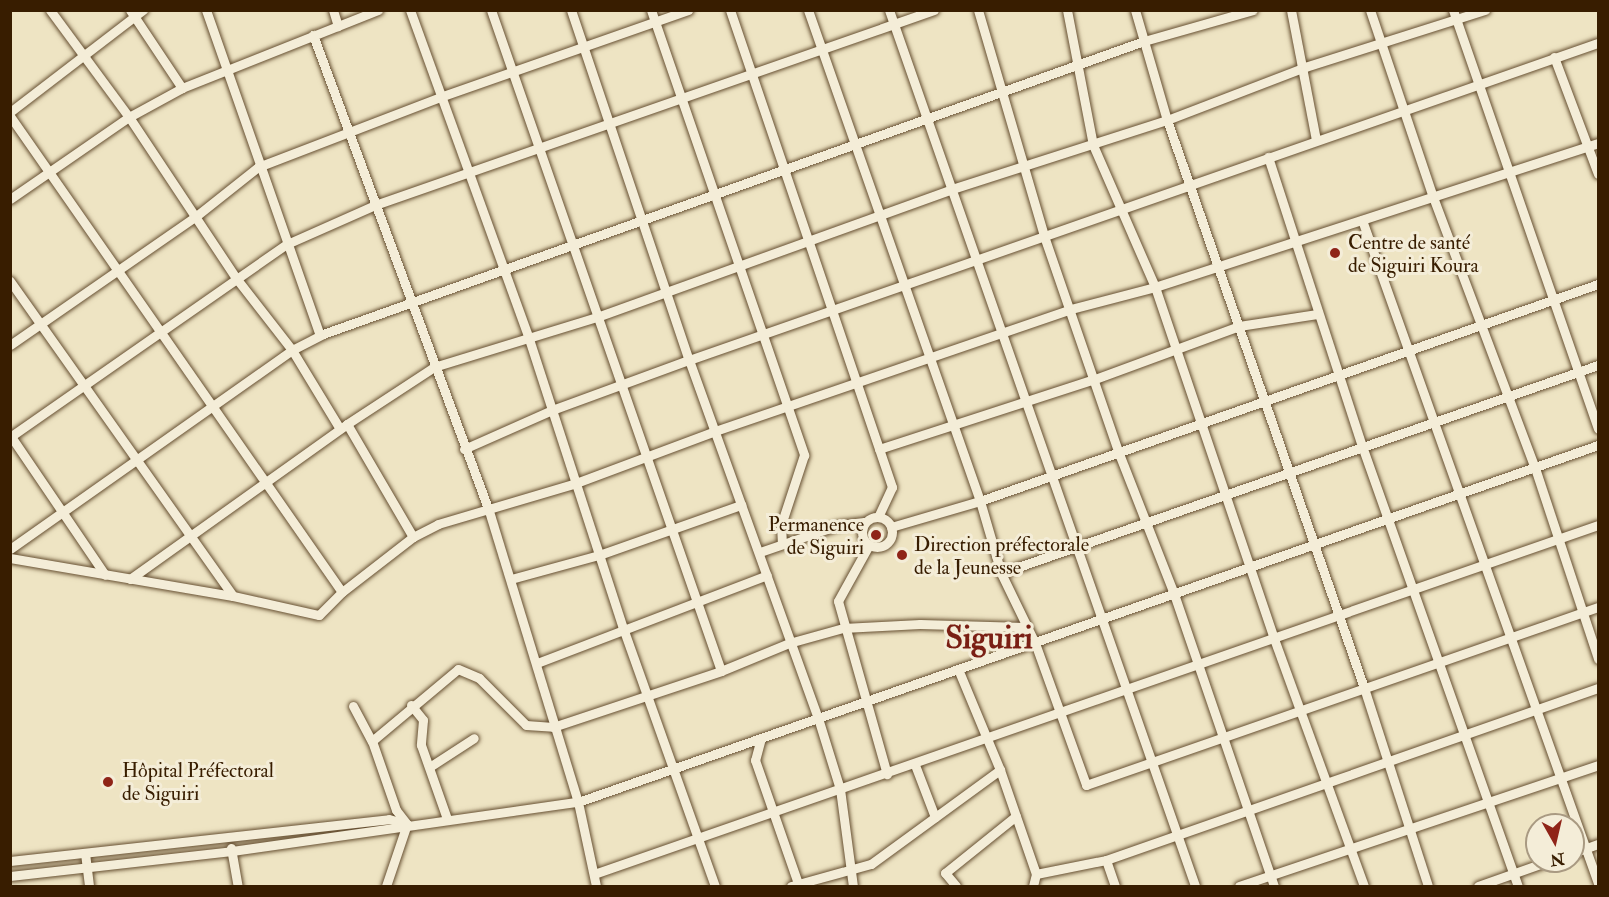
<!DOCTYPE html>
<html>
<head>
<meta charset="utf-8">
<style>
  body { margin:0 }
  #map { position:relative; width:1609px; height:897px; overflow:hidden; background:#eee4c3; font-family:"IM FELL Double Pica",serif }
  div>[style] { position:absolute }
  .roads { filter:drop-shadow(0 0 2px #664f31) drop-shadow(0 0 2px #664f31) }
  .minor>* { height:9px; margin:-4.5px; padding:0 4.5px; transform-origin:4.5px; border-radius:4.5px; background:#f4edd8 }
  .minor>.ring { margin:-4.5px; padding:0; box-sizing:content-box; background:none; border:9px solid #f4edd8; border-radius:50% }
  .dots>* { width:16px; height:16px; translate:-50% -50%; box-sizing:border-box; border:3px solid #f4edd8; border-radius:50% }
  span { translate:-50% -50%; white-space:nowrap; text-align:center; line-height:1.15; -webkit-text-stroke:6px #f4edd8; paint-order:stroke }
  .poi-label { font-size:20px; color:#381d00 }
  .left { translate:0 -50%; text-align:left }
  .right { translate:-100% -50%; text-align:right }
  .town-label { font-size:32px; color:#7a1f14; font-weight:700 }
  .frame { position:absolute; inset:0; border:12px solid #381d00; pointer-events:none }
  .north { position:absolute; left:1525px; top:813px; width:60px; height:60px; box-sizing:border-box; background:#f4edd8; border:2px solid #a99a82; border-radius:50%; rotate:172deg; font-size:16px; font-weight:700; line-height:24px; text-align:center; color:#381d00 }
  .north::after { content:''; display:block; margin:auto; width:21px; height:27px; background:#8f2418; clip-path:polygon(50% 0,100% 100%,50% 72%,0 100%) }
</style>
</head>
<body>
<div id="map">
  <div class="roads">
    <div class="minor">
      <i style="left:50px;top:10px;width:133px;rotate:53.6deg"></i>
      <i style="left:129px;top:117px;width:193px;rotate:56.4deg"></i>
      <i style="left:236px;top:278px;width:91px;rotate:52.1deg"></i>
      <i style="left:292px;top:350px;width:92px;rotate:58.7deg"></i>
      <i style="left:130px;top:10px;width:94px;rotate:56.3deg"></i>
      <i style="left:206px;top:10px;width:344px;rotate:70.7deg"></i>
      <i style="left:333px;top:10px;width:17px;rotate:73deg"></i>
      <i style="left:410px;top:10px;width:350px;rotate:70.1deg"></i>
      <i style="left:529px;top:339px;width:304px;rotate:72deg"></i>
      <i style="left:623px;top:628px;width:274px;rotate:70.4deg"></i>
      <i style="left:491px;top:10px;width:700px;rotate:70.81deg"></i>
      <i style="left:571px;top:10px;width:369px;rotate:71.4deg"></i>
      <i style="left:689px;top:360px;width:381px;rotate:70.2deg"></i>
      <i style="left:818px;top:718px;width:74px;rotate:72.8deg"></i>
      <i style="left:840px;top:789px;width:98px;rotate:82.4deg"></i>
      <i style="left:651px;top:10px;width:471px;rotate:71deg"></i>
      <i style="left:804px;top:455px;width:74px;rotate:108.2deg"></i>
      <i style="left:781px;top:525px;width:19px;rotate:87deg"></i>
      <i style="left:730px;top:10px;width:504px;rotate:71.24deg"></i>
      <i style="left:892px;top:487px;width:33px;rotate:115deg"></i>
      <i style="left:808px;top:10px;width:520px;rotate:70.69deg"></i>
      <i style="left:980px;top:501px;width:75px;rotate:73.7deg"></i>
      <i style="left:1001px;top:573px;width:78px;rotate:64.1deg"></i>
      <i style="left:1035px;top:643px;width:151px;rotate:70.2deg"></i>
      <i style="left:1086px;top:785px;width:542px;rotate:-19.17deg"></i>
      <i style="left:889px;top:10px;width:928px;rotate:70.74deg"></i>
      <i style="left:978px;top:10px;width:235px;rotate:73.7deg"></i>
      <i style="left:1044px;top:236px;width:227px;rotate:71deg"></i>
      <i style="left:1118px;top:451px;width:154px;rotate:68.6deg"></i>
      <i style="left:1174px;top:594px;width:309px;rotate:71.1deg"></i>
      <i style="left:1067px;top:10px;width:137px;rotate:79.1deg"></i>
      <i style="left:1093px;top:145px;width:155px;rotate:66.4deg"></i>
      <i style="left:1155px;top:287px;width:368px;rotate:71.3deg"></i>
      <i style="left:1273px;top:636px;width:266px;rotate:70deg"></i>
      <i style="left:1135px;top:10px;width:115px;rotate:73.8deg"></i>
      <i style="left:1167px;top:120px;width:601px;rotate:70.87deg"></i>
      <i style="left:1364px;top:688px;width:208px;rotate:72.1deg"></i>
      <i style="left:1291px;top:10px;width:132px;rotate:79.1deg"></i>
      <i style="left:1370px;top:10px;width:197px;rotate:71.4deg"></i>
      <i style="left:1433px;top:197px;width:290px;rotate:69.4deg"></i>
      <i style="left:1535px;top:468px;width:201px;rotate:71.7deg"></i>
      <i style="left:1453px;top:10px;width:443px;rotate:70.9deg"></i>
      <i style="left:313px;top:35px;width:507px;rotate:69.71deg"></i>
      <i style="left:489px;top:511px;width:304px;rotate:73deg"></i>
      <i style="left:578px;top:802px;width:86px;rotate:77.9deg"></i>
      <i style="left:1554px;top:57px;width:125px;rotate:69.4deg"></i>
      <i style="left:10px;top:112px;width:168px;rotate:-37.5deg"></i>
      <i style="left:10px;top:116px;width:580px;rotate:55.11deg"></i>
      <i style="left:1268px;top:157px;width:304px;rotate:72deg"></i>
      <i style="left:1362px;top:446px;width:467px;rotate:70.5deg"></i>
      <i style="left:10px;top:199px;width:145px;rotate:-34.6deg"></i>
      <i style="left:129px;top:117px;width:60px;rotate:-28.7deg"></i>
      <i style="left:182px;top:88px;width:211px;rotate:-21.7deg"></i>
      <i style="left:1362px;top:220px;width:704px;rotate:70.41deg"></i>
      <i style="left:10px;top:281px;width:386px;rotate:54.7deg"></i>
      <i style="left:10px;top:345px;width:225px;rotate:-34.7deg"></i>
      <i style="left:195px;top:217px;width:80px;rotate:-38.4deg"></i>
      <i style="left:258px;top:167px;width:195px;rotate:-21deg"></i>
      <i style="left:440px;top:97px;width:263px;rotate:-19.3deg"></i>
      <i style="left:347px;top:424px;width:131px;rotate:59.7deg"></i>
      <i style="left:10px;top:435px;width:169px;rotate:55.8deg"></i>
      <i style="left:10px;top:437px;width:338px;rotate:-34.9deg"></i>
      <i style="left:287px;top:244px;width:96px;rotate:-23.9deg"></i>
      <i style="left:375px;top:205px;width:592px;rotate:-19.23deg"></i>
      <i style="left:464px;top:449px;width:96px;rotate:-23.9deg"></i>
      <i style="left:552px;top:410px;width:146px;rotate:-20.1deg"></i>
      <i style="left:689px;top:360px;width:963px;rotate:-19.23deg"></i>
      <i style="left:879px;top:449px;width:227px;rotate:-18deg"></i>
      <i style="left:1095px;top:379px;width:153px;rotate:-20.2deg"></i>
      <i style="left:1239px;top:326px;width:79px;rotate:-8.7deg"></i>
      <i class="ring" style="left:862px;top:517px;width:21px;height:21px"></i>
      <i style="left:891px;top:527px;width:93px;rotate:-16.3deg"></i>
      <i style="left:980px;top:501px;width:655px;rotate:-19.35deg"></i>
      <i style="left:869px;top:545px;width:64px;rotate:119deg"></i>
      <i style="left:838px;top:601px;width:180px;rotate:74.2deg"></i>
      <i style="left:10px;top:549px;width:345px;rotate:-35.2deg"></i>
      <i style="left:292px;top:350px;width:35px;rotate:-27deg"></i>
      <i style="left:323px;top:334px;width:872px;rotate:-19.64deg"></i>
      <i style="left:1144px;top:41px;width:113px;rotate:-15.9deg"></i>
      <i style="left:760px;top:552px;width:83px;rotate:-18.9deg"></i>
      <i style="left:839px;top:525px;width:25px;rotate:-7deg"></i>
      <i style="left:10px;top:558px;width:226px;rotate:9.7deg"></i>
      <i style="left:233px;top:596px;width:88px;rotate:12.5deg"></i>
      <i style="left:319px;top:615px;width:33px;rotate:-45deg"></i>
      <i style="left:342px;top:592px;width:90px;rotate:-37.8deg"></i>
      <i style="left:413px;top:537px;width:28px;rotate:-27deg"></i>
      <i style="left:438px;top:524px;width:144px;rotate:-16.5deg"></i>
      <i style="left:576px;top:483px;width:148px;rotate:-20.5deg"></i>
      <i style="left:715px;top:431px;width:376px;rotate:-18.9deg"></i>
      <i style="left:1071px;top:309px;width:87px;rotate:-14.7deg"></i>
      <i style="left:1155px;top:287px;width:466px;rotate:-18deg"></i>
      <i style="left:1001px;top:573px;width:632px;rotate:-19.21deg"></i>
      <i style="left:130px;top:579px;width:267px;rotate:-35.5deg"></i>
      <i style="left:347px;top:424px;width:104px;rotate:-33.2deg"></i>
      <i style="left:434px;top:367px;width:170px;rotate:-17.1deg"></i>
      <i style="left:597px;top:317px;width:377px;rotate:-19.8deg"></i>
      <i style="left:952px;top:189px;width:226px;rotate:-17.8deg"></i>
      <i style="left:1167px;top:120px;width:148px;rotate:-21deg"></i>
      <i style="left:1305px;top:67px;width:189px;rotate:-17.6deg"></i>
      <i style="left:511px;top:579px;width:91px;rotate:-15.3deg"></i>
      <i style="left:599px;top:555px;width:151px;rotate:-19.4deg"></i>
      <i style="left:537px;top:663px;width:246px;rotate:-20.9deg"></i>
      <i style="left:958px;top:669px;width:109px;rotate:67.4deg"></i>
      <i style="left:1000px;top:770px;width:110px;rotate:70.9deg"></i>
      <i style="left:1036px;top:874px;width:12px;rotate:104deg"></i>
      <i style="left:411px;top:705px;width:19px;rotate:51deg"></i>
      <i style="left:423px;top:720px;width:25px;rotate:95deg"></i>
      <i style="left:421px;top:745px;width:78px;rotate:70.6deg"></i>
      <i style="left:353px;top:706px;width:40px;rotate:62deg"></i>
      <i style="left:372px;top:741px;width:73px;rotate:70.8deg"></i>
      <i style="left:396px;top:810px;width:18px;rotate:52deg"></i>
      <i style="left:761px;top:738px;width:23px;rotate:105deg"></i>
      <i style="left:755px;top:760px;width:133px;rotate:70.8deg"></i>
      <i style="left:372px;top:741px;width:112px;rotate:-39.9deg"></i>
      <i style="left:458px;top:669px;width:23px;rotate:23deg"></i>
      <i style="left:479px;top:678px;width:66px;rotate:45deg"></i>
      <i style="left:526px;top:725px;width:27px;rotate:4deg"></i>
      <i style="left:553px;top:727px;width:177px;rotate:-18.4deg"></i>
      <i style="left:721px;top:671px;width:74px;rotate:-22.4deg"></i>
      <i style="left:789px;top:643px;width:56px;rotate:-15.5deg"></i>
      <i style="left:843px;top:628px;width:77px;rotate:-3deg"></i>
      <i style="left:920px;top:624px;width:104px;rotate:1.7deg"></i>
      <i style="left:915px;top:765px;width:56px;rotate:69deg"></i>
      <i style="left:431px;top:766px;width:51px;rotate:-33.1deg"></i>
      <i style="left:231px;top:848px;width:39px;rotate:80deg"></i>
      <i style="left:85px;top:853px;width:33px;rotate:83deg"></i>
      <i style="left:1573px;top:853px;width:27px;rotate:-20deg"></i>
      <i style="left:1106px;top:860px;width:28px;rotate:71deg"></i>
      <i style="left:10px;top:861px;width:381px;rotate:-6.3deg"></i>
      <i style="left:389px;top:819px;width:19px;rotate:16deg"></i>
      <i style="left:594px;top:874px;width:1063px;rotate:-19.17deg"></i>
      <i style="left:1036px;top:874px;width:71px;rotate:-11.3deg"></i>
      <i style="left:1106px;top:860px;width:521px;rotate:-19.27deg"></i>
      <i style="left:10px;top:876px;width:223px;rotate:-6.4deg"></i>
      <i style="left:232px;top:851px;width:349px;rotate:-8.1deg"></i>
      <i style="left:578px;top:802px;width:1081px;rotate:-19.29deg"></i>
      <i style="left:386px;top:886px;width:65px;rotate:-71.3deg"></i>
      <i style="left:791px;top:886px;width:83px;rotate:-15.4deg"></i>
      <i style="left:871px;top:864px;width:160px;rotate:-36.1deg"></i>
      <i style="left:956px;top:886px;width:17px;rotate:-130deg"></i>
      <i style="left:945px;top:873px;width:91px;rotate:-38.8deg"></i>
      <i style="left:1239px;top:886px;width:379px;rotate:-18.6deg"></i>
      <i style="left:1478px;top:886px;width:75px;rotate:-19.4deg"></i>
    </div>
  </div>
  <div class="dots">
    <i style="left:1335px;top:253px;background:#8f2418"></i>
    <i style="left:876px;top:535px;background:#8f2418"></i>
    <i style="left:902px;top:555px;background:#8f2418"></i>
    <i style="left:108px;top:782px;background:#8f2418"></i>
  </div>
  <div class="poi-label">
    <span class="left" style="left:1348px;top:254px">Centre de santé<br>de Siguiri Koura</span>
    <span class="right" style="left:864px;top:536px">Permanence<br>de Siguiri</span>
    <span class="left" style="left:914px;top:556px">Direction préfectorale<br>de la Jeunesse</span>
    <span class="left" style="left:122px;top:782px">Hôpital Préfectoral<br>de Siguiri</span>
  </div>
  <div class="town-label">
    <span style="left:989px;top:638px">Siguiri</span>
  </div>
  <div class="frame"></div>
  <div class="north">N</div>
</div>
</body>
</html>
